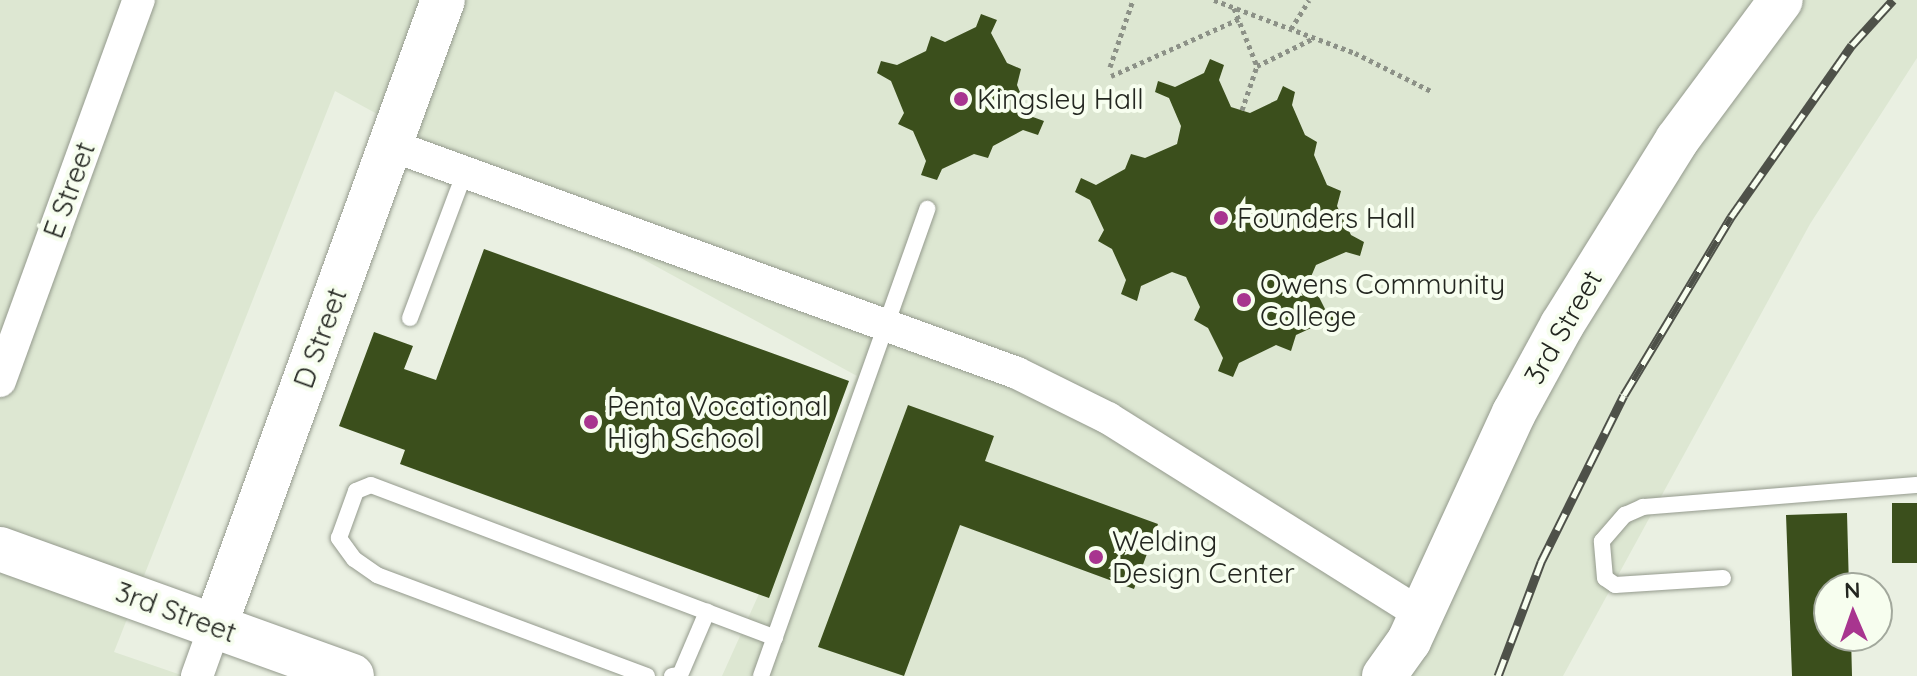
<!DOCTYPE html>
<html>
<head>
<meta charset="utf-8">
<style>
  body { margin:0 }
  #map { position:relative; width:1917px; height:676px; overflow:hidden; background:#eaf0e2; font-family:Quicksand,sans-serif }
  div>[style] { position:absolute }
  .built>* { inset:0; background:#dde7d2 }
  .building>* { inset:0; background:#3b4f1c; transform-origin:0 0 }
  .path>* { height:5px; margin-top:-2.5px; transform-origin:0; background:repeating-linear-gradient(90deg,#8c9187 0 4px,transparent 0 8px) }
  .roads { filter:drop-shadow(0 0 2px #949a8d) drop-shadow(0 0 2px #949a8d) }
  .lane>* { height:16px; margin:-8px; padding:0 8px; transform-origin:8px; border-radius:8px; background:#fff }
  .street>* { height:32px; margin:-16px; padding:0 16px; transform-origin:16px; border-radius:16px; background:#fff }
  .secondary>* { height:44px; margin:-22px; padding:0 22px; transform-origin:22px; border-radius:22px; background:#fff }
  .rail>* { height:9px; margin-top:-4.5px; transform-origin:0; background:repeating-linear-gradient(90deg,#f7feef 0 18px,#4e5149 0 36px); box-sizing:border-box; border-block:2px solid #4e5149 }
  .dots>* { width:22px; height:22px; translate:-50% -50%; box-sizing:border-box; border:4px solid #f7feef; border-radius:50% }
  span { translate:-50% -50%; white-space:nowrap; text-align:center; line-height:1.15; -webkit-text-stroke:8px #f7feef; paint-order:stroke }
  .poi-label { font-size:28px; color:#232620 }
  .left { translate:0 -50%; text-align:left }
  .street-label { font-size:28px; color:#232620 }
  .north { position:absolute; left:1813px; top:572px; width:80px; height:80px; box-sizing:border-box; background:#f7feef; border:2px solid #a2a89c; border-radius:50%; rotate:358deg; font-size:22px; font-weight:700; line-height:32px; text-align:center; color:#232620 }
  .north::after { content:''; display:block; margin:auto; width:28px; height:36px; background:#a8358f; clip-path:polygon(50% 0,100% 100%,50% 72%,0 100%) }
</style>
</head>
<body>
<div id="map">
  <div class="built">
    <i style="clip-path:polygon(0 0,1917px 0,1917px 58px,1810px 224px,1563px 676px,722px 676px,857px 376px,335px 91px,114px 652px,184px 676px,0 676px)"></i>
  </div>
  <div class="building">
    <i style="clip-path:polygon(981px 14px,997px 20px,991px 33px,1007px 63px,1021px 69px,1017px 85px,1030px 116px,1044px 121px,1038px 135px,1023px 130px,993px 146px,988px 158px,974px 154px,942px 169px,937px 180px,921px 175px,926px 161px,913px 131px,898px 124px,904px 113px,891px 81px,877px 73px,881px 61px,897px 65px,926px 51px,931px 36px,945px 42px,976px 27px)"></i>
    <i style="clip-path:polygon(1210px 59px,1224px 65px,1219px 80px,1231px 107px,1250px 113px,1277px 100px,1283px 86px,1295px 92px,1292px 105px,1305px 135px,1317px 142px,1314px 155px,1327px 185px,1341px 191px,1337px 206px,1351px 235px,1364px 242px,1360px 256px,1346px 252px,1316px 265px,1310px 279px,1325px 309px,1341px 314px,1334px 328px,1320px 324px,1296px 335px,1291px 351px,1276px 345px,1239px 363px,1233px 377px,1218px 371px,1223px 358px,1208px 328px,1194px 320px,1200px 307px,1186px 277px,1172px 272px,1141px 286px,1137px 301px,1121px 294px,1126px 280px,1112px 249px,1098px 241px,1104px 230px,1090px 200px,1075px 192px,1081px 178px,1096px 185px,1125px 169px,1131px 154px,1145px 158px,1177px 144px,1181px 126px,1169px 98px,1155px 92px,1158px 81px,1175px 87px,1204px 73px)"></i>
    <i style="clip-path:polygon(484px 249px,849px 381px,769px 598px,400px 464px,405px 450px,339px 426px,374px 332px,413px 346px,404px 369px,436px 380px)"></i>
    <i style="clip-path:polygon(908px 405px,994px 436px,985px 461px,1158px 524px,1134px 589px,960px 525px,904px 676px,818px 647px)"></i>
    <i style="left:1917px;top:503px;width:60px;height:25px;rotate:90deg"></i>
    <i style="clip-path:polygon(1847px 513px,1849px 588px,1829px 588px,1829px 636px,1851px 636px,1852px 676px,1792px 676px,1786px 515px)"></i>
  </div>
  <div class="path">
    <i style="left:1214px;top:0;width:151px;rotate:20.6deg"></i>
    <i style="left:1355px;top:53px;width:85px;rotate:26.6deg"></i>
    <i style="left:1234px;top:8px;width:62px;rotate:68.4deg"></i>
    <i style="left:1257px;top:66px;width:64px;rotate:-26.2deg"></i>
    <i style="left:1291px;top:29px;width:34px;rotate:-58deg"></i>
    <i style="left:1110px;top:67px;width:71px;rotate:-71.1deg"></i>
    <i style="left:1111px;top:76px;width:140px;rotate:-24deg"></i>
    <i style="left:1242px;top:110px;width:46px;rotate:-71.2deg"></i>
  </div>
  <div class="roads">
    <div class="lane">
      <i style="left:410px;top:318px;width:156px;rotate:-69.4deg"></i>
      <i style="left:1723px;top:578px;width:108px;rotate:176.3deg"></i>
      <i style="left:1615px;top:585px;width:12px;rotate:-145deg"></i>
      <i style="left:1605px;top:578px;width:37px;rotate:-95deg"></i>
      <i style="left:1602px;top:541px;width:35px;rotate:-49deg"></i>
      <i style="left:1625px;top:515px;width:20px;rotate:-24deg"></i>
      <i style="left:1643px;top:507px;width:275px;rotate:-4.6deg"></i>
      <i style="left:647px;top:676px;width:288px;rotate:-159.5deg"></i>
      <i style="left:377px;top:575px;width:28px;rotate:-145deg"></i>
      <i style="left:354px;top:559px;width:26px;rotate:-126deg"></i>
      <i style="left:339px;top:538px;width:50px;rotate:-70.1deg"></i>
      <i style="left:356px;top:491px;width:16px;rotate:-22deg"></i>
      <i style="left:371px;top:485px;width:432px;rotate:20.7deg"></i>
      <i style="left:672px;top:676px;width:8px;rotate:-7deg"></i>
      <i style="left:680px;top:675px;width:69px;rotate:-66.8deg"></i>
      <i style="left:761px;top:676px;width:496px;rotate:-70.4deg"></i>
    </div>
    <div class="street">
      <i style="left:390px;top:145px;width:667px;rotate:19.98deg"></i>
      <i style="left:1017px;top:373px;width:102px;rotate:26.3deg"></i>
      <i style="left:1108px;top:418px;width:371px;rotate:32.1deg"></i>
      <i style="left:0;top:381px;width:406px;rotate:-70deg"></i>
      <i style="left:197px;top:676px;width:53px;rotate:-70.2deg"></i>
    </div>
    <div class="secondary">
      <i style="left:0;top:549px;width:374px;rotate:19.8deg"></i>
      <i style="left:215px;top:626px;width:666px;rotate:-69.99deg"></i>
      <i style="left:1384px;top:676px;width:43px;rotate:-54.5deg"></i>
      <i style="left:1409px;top:641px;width:251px;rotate:-65.3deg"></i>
      <i style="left:1514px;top:413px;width:100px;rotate:-61.4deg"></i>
      <i style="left:1562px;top:325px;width:218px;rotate:-58.1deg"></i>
      <i style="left:1677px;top:140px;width:174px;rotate:-53.4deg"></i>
    </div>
  </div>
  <div class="rail">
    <i style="left:1498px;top:676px;width:122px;rotate:-69.3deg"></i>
    <i style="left:1541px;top:562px;width:186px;rotate:-63.6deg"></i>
    <i style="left:1624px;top:395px;width:208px;rotate:-59deg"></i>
    <i style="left:1731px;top:217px;width:210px;rotate:-54.9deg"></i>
    <i style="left:1852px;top:45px;width:61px;rotate:-47.7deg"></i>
  </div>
  <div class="dots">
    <i style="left:961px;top:99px;background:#a8358f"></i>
    <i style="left:1221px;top:218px;background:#a8358f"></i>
    <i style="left:1244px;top:300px;background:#a8358f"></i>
    <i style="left:591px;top:422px;background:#a8358f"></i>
    <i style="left:1096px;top:557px;background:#a8358f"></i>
  </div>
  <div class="poi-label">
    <span class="left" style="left:977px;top:99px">Kingsley Hall</span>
    <span class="left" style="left:1237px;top:218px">Founders Hall</span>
    <span class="left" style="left:1260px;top:300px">Owens Community<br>College</span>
    <span class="left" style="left:607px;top:422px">Penta Vocational<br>High School</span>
    <span class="left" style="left:1112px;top:557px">Welding<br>Design Center</span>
  </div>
  <div class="street-label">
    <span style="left:69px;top:190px;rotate:-70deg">E Street</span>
    <span style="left:1563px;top:327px;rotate:-60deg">3rd Street</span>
    <span style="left:320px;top:338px;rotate:-70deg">D Street</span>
    <span style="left:176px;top:612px;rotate:20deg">3rd Street</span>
  </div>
  <div class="north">N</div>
</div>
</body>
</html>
